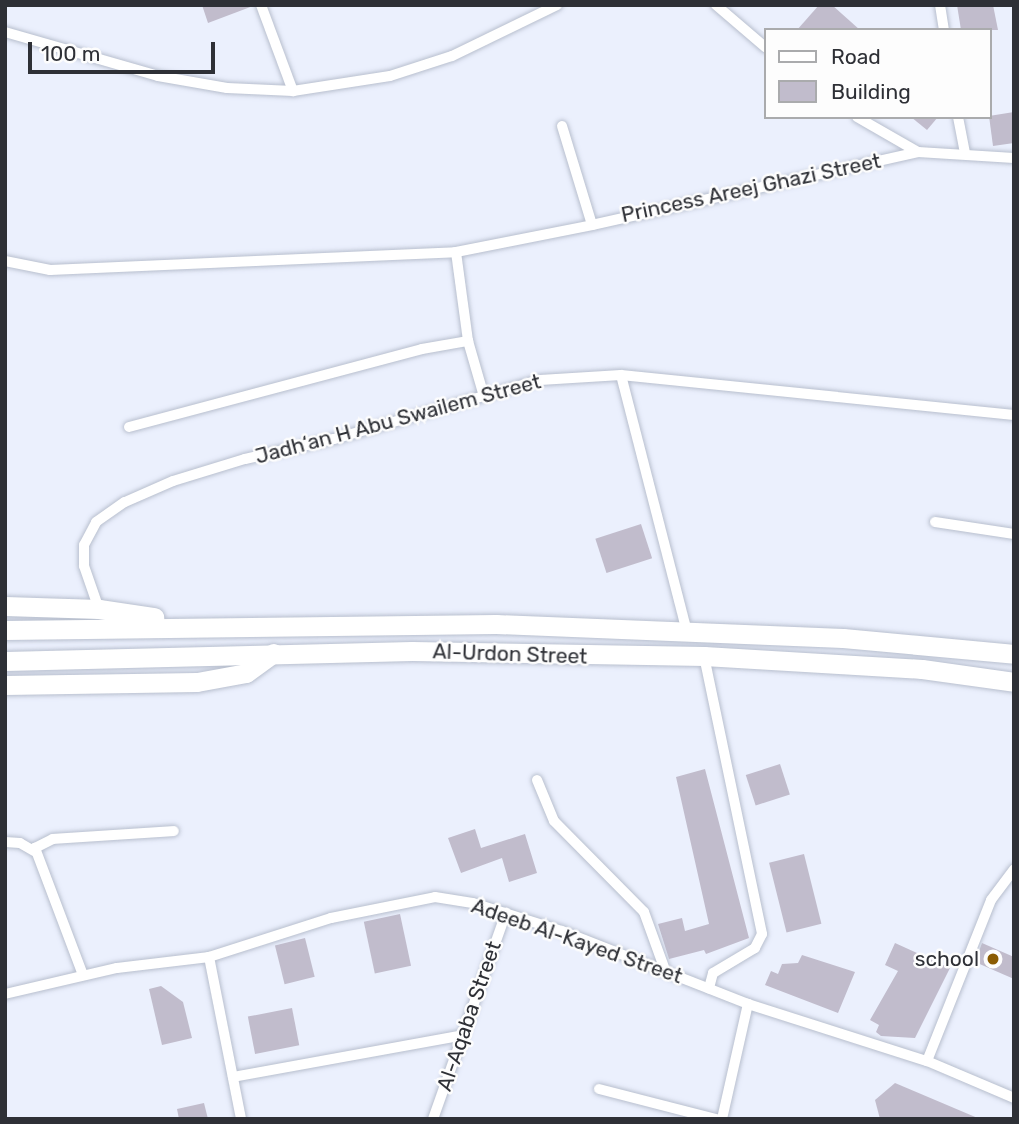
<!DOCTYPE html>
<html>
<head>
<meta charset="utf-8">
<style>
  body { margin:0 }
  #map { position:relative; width:1019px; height:1124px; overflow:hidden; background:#ebf0fd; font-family:Rubik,sans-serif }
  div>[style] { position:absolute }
  .building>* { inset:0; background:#c1bccc; transform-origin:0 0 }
  .roads { filter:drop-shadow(0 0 2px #b8bfce) drop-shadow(0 0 2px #b8bfce) }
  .street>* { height:10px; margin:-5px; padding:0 5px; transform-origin:5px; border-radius:5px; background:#fff }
  .highway>* { height:19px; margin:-9.5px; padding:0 9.5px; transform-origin:9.5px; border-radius:9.5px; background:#fff }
  .dots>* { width:19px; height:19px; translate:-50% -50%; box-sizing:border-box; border:4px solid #fdfdfd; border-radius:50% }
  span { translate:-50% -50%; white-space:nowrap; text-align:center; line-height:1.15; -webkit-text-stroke:5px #fdfdfd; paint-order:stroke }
  .street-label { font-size:21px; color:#2e3036 }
  .poi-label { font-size:21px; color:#2e3036 }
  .right { translate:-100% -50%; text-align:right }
  .frame { position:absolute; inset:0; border:7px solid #2e3036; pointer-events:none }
  .legend { position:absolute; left:764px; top:28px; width:228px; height:91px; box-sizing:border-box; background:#fdfdfd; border:2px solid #aaabad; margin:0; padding:9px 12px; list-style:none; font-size:21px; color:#2e3036 }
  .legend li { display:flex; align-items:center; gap:14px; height:35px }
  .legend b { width:35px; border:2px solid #aaabad }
  .scale { position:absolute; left:28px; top:42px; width:187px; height:32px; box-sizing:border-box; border:4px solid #2e3036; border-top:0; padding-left:9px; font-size:21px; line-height:24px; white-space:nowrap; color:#2e3036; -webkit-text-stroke:5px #fdfdfd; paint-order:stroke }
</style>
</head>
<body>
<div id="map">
  <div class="building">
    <i style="clip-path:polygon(202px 5px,253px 5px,253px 6px,208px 23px)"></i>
    <i style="clip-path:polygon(819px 5px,832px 5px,860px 30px,797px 30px)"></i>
    <i style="clip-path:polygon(957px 5px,993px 5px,998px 30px,961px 30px)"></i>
    <i style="clip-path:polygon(1014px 112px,1014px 143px,993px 146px,989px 116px)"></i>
    <i style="clip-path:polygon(911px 117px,938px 117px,927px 130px)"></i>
    <i style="left:641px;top:524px;width:36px;height:48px;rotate:72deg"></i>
    <i style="left:780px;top:764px;width:32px;height:36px;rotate:72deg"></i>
    <i style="clip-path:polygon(705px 769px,749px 938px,706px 954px,704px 950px,669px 959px,658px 924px,682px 918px,685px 931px,709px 924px,676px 777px)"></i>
    <i style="clip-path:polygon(475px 829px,481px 848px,525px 834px,537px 873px,509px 882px,502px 858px,461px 873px,448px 838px)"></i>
    <i style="left:804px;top:854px;width:72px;height:36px;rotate:76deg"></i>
    <i style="left:400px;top:914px;width:53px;height:37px;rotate:78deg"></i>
    <i style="left:305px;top:938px;width:40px;height:31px;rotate:76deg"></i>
    <i style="clip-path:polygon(895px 943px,950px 968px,915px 1038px,881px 1036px,876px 1032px,879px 1025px,870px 1020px,898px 971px,885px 965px)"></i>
    <i style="clip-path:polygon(982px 943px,1014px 957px,1014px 979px,975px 962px)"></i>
    <i style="clip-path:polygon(802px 955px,855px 972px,838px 1013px,765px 985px,771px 971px,778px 974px,782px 964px,798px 963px)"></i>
    <i style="clip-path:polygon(161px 986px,183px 1002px,192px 1038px,162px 1045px,149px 989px)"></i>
    <i style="left:292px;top:1008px;width:38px;height:45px;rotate:79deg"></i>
    <i style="clip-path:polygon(895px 1083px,980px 1119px,880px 1119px,875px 1100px)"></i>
    <i style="clip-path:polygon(204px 1103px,208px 1119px,179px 1119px,177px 1109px)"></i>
  </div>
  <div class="roads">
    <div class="street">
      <i style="left:261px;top:5px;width:92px;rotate:69.6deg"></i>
      <i style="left:716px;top:5px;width:65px;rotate:40.6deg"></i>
      <i style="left:940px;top:5px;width:25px;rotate:81deg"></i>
      <i style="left:5px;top:32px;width:159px;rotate:16deg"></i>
      <i style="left:158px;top:76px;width:70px;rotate:9.9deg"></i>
      <i style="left:227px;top:88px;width:66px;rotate:2.6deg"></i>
      <i style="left:293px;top:91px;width:98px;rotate:-8.8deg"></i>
      <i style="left:390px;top:76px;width:65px;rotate:-17.9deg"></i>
      <i style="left:452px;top:56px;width:117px;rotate:-25.9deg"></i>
      <i style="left:857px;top:117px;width:70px;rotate:29.8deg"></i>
      <i style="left:958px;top:117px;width:37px;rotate:79deg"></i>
      <i style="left:562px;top:126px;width:103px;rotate:73.1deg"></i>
      <i style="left:592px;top:225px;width:334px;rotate:-12.6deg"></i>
      <i style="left:918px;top:152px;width:96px;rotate:3.6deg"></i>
      <i style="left:456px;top:252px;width:90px;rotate:82.3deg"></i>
      <i style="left:5px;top:261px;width:46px;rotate:11.3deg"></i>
      <i style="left:50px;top:270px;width:406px;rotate:-2.5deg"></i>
      <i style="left:456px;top:252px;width:139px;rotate:-11.2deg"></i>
      <i style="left:621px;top:375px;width:262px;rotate:75.6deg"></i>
      <i style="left:129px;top:427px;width:303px;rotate:-14.9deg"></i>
      <i style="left:422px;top:349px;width:47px;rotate:-9.9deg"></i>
      <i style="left:468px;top:341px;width:54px;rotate:73.9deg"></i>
      <i style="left:935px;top:522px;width:80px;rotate:8.6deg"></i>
      <i style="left:100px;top:612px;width:49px;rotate:-109.2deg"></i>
      <i style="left:84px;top:566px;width:21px;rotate:-90deg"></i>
      <i style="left:84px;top:545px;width:26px;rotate:-62deg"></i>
      <i style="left:96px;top:522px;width:35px;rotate:-35deg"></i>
      <i style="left:125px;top:502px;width:52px;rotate:-23.6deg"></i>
      <i style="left:173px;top:481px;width:75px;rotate:-17deg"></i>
      <i style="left:245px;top:459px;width:91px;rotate:-12.7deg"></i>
      <i style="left:334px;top:439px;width:214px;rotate:-16deg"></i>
      <i style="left:540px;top:380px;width:81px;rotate:-3.5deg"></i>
      <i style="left:621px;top:375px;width:395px;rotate:5.8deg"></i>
      <i style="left:704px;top:656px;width:284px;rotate:78.2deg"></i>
      <i style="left:762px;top:934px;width:16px;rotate:117deg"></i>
      <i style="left:755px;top:948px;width:49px;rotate:149.2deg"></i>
      <i style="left:713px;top:973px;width:16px;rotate:105deg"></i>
      <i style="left:537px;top:780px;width:44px;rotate:67.5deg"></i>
      <i style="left:554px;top:821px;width:128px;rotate:45.3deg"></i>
      <i style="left:644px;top:912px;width:62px;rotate:70.1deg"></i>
      <i style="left:5px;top:842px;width:15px;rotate:4deg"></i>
      <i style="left:20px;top:843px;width:16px;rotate:30deg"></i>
      <i style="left:209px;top:957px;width:165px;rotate:78.8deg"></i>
      <i style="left:83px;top:975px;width:136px;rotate:-110.7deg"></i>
      <i style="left:35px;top:848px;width:20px;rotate:-27deg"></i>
      <i style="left:53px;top:839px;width:121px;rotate:-3.8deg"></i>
      <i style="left:5px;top:994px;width:115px;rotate:-13.1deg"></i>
      <i style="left:117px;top:968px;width:93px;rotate:-6.8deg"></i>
      <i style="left:209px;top:957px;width:128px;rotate:-17.7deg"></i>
      <i style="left:331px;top:918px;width:106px;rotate:-11.4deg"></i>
      <i style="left:435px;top:897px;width:38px;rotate:9deg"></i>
      <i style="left:473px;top:903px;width:93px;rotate:17.5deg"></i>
      <i style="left:562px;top:931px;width:200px;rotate:21.4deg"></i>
      <i style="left:748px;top:1004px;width:188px;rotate:17.7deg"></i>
      <i style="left:927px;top:1061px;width:95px;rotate:23deg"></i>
      <i style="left:927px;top:1061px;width:173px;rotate:-68.3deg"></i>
      <i style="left:991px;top:900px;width:39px;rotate:-53deg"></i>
      <i style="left:233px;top:1077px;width:230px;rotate:-10.3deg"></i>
      <i style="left:599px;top:1089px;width:121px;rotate:14.4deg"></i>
      <i style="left:433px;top:1119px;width:219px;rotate:-70.5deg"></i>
      <i style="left:722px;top:1119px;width:118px;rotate:-77.3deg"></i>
    </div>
    <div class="highway">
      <i style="left:5px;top:606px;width:94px;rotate:1.8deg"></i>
      <i style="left:99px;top:609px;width:56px;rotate:8.3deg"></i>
      <i style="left:5px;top:630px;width:491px;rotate:-0.7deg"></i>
      <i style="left:496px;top:624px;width:347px;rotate:2.3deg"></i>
      <i style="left:843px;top:638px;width:172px;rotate:5.3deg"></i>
      <i style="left:5px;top:661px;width:407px;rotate:-1.4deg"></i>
      <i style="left:412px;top:651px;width:292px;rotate:1deg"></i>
      <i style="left:704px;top:656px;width:218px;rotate:3.4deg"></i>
      <i style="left:922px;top:669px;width:93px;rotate:8deg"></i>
      <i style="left:5px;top:685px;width:192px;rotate:-0.9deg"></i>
      <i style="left:197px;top:682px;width:50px;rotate:-10.4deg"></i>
      <i style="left:246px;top:673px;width:34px;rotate:-36deg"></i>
    </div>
  </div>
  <div class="dots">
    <i style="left:993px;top:959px;background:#8b5b02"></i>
  </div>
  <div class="street-label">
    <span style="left:751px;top:188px;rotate:-12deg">Princess Areej Ghazi Street</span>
    <span style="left:398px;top:419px;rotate:-15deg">Jadh‘an H Abu Swailem Street</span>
    <span style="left:510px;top:654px;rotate:2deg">Al-Urdon Street</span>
    <span style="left:577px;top:941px;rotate:19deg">Adeeb Al-Kayed Street</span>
    <span style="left:469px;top:1016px;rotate:-71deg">Al-Aqaba Street</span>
  </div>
  <div class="poi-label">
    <span class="right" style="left:979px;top:959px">school</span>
  </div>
  <div class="frame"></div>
  <ul class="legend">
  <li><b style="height:9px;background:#fff"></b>Road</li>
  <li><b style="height:19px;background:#c1bccc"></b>Building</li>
  </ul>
  <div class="scale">100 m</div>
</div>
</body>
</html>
